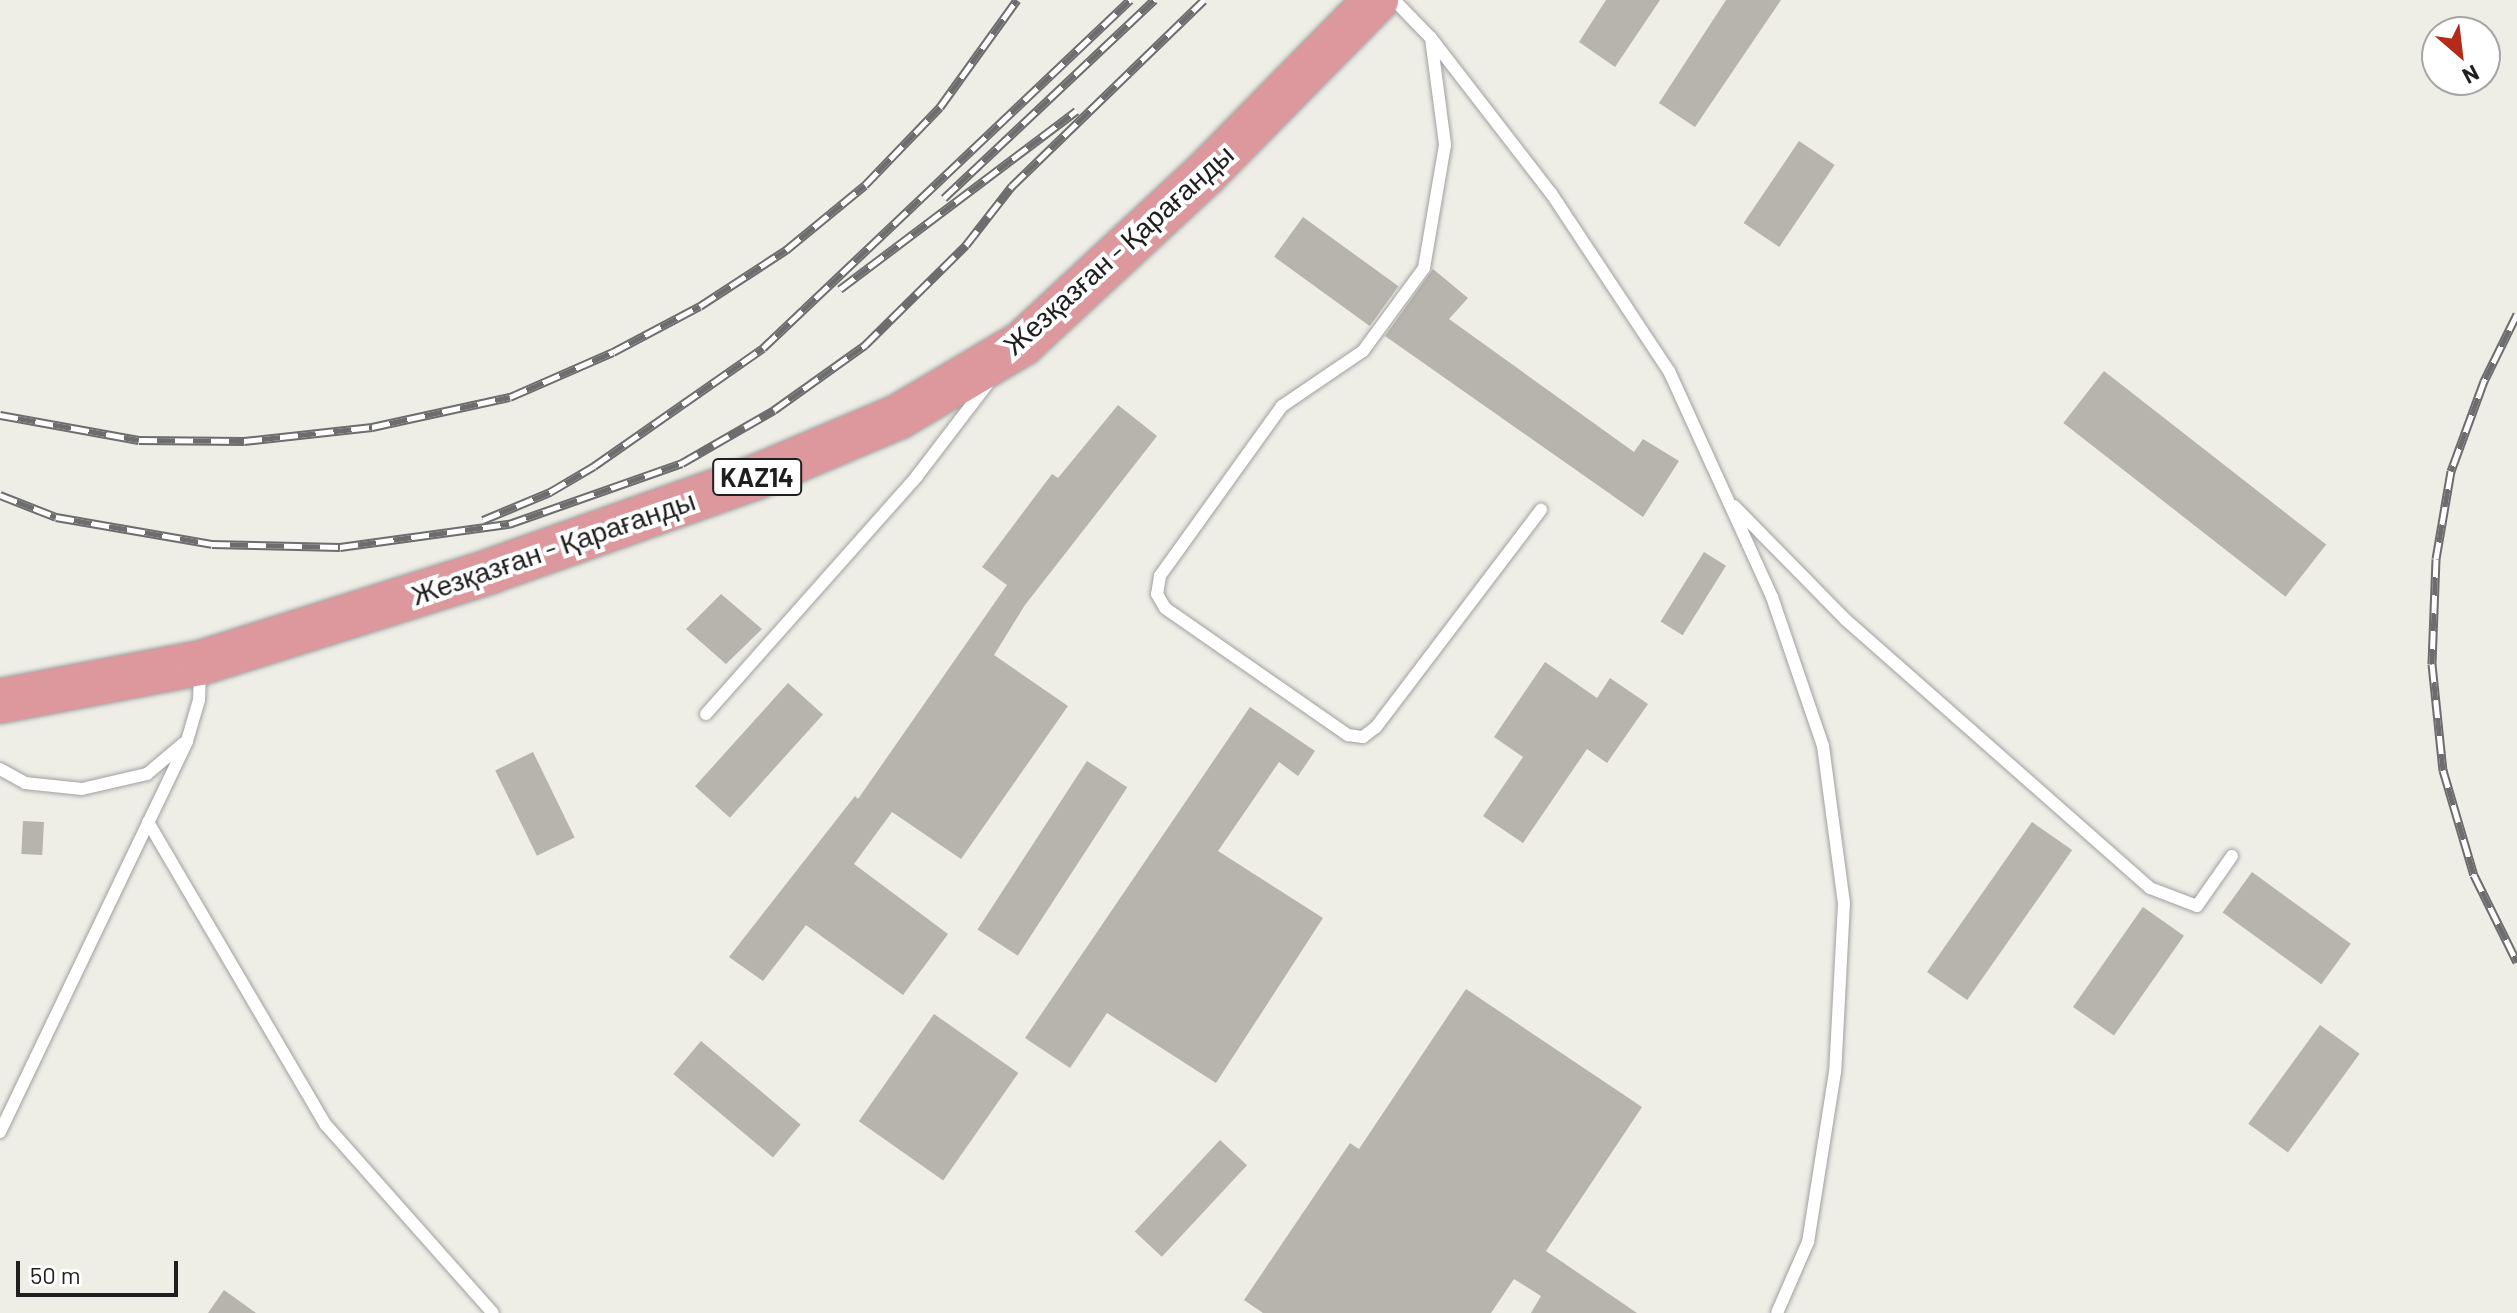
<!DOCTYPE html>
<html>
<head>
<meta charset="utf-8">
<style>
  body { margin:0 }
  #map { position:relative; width:2517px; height:1313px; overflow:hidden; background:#eeede6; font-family:Barlow,sans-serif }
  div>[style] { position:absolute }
  .building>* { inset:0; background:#b7b3ad; transform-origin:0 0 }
  .roads { filter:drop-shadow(0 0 2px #a0a0a0) drop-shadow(0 0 2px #a0a0a0) }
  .lane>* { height:12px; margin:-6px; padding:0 6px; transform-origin:6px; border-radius:6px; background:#fff }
  .highway>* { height:44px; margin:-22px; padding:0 22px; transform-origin:22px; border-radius:22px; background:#dc989d }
  .rail>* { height:9px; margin-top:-4.5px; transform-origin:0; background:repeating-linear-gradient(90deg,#fff 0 18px,#6d6d6d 0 36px); box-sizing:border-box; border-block:2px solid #6d6d6d }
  span { translate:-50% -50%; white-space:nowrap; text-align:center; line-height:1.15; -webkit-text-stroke:8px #fff; paint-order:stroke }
  .shield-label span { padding:2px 6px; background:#fff; border:2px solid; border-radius:6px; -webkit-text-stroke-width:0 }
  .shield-label { font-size:26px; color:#1f1f1f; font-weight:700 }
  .street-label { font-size:28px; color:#1f1f1f }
  .north { position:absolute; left:2421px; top:16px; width:80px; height:80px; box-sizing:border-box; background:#fff; border:2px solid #a5a5a5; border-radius:50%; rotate:152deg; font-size:22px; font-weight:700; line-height:32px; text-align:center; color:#1f1f1f }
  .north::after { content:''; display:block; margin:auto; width:28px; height:36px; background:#b52b19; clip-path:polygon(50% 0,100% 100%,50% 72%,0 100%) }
  .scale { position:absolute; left:16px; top:1261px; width:162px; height:36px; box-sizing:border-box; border:4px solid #1f1f1f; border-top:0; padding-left:10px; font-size:24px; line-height:28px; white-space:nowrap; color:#1f1f1f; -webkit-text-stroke:6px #fff; paint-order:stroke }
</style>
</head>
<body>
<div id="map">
  <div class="building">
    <i style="clip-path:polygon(1606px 0,1660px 0,1615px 67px,1579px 42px)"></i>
    <i style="clip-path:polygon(1726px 0,1781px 0,1695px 127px,1659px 103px)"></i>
    <i style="left:1799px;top:141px;width:43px;height:99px;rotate:34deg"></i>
    <i style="left:1303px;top:217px;width:118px;height:49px;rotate:36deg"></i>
    <i style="clip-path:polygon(1433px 269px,1468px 298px,1449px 319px,1634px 452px,1643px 439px,1679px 461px,1643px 517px,1385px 336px)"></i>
    <i style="left:2104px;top:371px;width:282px;height:66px;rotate:38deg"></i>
    <i style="clip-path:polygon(1118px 405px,1157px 436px,1025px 605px,994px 655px,1068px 706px,961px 859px,892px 812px,854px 864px,948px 934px,903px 995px,806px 925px,763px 981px,729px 957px,855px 796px,858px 799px,1007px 585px,982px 567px,1052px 474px,1058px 478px)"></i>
    <i style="left:1704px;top:552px;width:26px;height:82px;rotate:32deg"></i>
    <i style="clip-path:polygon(721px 594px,762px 629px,726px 664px,686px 629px)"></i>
    <i style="clip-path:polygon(1545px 662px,1597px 698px,1610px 678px,1648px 704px,1607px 763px,1587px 749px,1523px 843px,1483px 816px,1523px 757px,1494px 737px)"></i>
    <i style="left:788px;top:683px;width:47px;height:139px;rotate:42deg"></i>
    <i style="clip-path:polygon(1250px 707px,1315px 751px,1298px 776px,1279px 762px,1218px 851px,1323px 918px,1216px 1083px,1107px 1013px,1070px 1068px,1025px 1038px)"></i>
    <i style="left:533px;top:752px;width:95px;height:42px;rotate:64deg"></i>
    <i style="left:1087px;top:761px;width:48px;height:201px;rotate:33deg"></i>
    <i style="left:23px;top:821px;width:21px;height:33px;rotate:3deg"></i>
    <i style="left:2032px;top:822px;width:49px;height:183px;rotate:35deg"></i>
    <i style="left:2252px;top:872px;width:122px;height:50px;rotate:36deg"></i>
    <i style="left:2143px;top:907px;width:50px;height:122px;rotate:35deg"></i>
    <i style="clip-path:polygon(1466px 989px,1642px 1107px,1546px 1251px,1637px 1313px,1531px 1313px,1541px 1296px,1514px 1279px,1491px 1313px,1263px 1313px,1244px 1300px,1350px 1143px,1359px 1149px)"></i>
    <i style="left:934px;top:1014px;width:103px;height:131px;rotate:35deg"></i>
    <i style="left:2320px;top:1025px;width:49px;height:122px;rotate:36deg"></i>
    <i style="left:701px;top:1041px;width:130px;height:43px;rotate:40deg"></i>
    <i style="left:1220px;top:1140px;width:37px;height:125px;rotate:43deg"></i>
    <i style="clip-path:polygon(224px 1290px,256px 1313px,208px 1313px)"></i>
  </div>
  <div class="roads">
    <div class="lane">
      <i style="left:1394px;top:0;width:53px;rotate:45.8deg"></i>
      <i style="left:1431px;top:38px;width:108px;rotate:82.5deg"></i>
      <i style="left:1445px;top:145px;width:125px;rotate:99.7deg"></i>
      <i style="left:1424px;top:268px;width:103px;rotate:126.3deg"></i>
      <i style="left:1363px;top:351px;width:98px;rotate:145.8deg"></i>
      <i style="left:1282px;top:406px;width:209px;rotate:125.7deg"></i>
      <i style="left:1160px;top:576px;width:18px;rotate:99deg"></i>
      <i style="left:1157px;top:594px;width:16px;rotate:60deg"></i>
      <i style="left:1165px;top:608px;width:223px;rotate:34.8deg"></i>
      <i style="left:1348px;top:735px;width:15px;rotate:8deg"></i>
      <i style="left:1363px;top:737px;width:16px;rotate:-38deg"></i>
      <i style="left:1376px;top:727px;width:273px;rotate:-52.8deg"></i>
      <i style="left:1431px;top:38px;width:196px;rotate:52.3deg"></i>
      <i style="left:1551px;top:193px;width:214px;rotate:56.5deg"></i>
      <i style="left:1669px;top:371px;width:248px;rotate:65.5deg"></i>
      <i style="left:1772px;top:597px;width:157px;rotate:71.1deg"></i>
      <i style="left:1823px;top:746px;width:158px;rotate:82.4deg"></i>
      <i style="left:1844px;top:903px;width:169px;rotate:93deg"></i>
      <i style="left:1835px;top:1072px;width:172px;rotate:99deg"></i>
      <i style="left:1808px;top:1242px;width:77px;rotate:113.6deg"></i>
      <i style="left:1734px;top:506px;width:160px;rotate:45.5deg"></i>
      <i style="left:1846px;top:620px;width:405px;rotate:41.4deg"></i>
      <i style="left:2150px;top:888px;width:50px;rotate:21deg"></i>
      <i style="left:2197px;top:906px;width:61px;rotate:-55deg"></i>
      <i style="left:706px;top:714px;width:318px;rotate:-48.4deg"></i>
      <i style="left:917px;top:476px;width:117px;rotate:-52.6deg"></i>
      <i style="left:0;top:769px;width:29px;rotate:29deg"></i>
      <i style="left:25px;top:783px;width:57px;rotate:6deg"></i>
      <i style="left:82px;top:789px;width:67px;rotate:-13deg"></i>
      <i style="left:147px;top:774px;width:48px;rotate:-40deg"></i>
      <i style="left:148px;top:822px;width:351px;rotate:59.6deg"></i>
      <i style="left:326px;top:1125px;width:251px;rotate:48.4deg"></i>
      <i style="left:0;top:1132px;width:433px;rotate:-64.4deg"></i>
      <i style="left:187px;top:741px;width:43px;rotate:-73.7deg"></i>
      <i style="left:199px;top:700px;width:28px;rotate:-88deg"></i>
    </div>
    <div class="highway">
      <i style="left:0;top:701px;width:204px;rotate:-10.8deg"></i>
      <i style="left:200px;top:663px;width:305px;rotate:-17.5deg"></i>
      <i style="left:491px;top:571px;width:279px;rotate:-19.5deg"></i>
      <i style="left:754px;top:478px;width:156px;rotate:-23deg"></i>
      <i style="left:898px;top:417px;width:145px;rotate:-30.6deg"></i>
      <i style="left:1023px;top:343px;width:250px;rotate:-42.9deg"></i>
      <i style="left:1206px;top:173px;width:243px;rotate:-45.5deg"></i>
    </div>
  </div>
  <div class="rail">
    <i style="left:944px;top:198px;width:289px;rotate:-43.3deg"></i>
    <i style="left:840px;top:289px;width:296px;rotate:-37deg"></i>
    <i style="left:2517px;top:314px;width:75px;rotate:116.2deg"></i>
    <i style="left:2484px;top:381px;width:96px;rotate:110.1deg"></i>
    <i style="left:2451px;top:471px;width:89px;rotate:99.7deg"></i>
    <i style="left:2436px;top:559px;width:105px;rotate:92.2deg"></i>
    <i style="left:2432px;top:664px;width:107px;rotate:84.1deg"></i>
    <i style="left:2443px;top:770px;width:109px;rotate:73.6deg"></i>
    <i style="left:2474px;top:875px;width:97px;rotate:63.7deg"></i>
    <i style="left:0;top:415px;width:141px;rotate:10.2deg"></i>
    <i style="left:139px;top:440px;width:105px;rotate:0.5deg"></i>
    <i style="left:244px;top:441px;width:129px;rotate:-6.2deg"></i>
    <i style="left:372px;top:427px;width:141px;rotate:-12.3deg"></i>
    <i style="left:510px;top:397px;width:112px;rotate:-23.6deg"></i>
    <i style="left:613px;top:352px;width:98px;rotate:-27.9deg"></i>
    <i style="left:700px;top:306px;width:103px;rotate:-33.1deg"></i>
    <i style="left:786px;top:250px;width:102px;rotate:-39.4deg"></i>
    <i style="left:865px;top:185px;width:108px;rotate:-46.1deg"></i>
    <i style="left:940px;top:107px;width:132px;rotate:-54.3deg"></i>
    <i style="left:0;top:495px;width:60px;rotate:21.4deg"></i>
    <i style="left:56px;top:517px;width:158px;rotate:9.8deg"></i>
    <i style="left:212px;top:544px;width:128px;rotate:1.3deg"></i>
    <i style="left:340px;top:547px;width:171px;rotate:-7.8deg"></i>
    <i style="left:509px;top:524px;width:183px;rotate:-19.4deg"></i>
    <i style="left:682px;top:463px;width:106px;rotate:-29.9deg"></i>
    <i style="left:774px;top:410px;width:112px;rotate:-35.5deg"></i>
    <i style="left:865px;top:345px;width:142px;rotate:-44.7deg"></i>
    <i style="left:966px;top:245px;width:75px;rotate:-52.1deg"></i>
    <i style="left:1012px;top:186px;width:267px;rotate:-44.1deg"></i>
    <i style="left:483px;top:520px;width:73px;rotate:-22.7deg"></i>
    <i style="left:550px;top:492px;width:51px;rotate:-30.6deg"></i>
    <i style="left:594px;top:466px;width:206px;rotate:-34.9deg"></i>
    <i style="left:763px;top:348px;width:506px;rotate:-43.48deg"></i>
  </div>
  <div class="shield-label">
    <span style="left:757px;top:477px">KAZ14</span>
  </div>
  <div class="street-label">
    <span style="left:1118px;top:249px;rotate:-42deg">Жезқазған - Қарағанды</span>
    <span style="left:553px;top:547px;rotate:-19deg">Жезқазған - Қарағанды</span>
  </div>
  <div class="north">N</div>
  <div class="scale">50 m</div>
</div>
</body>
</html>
